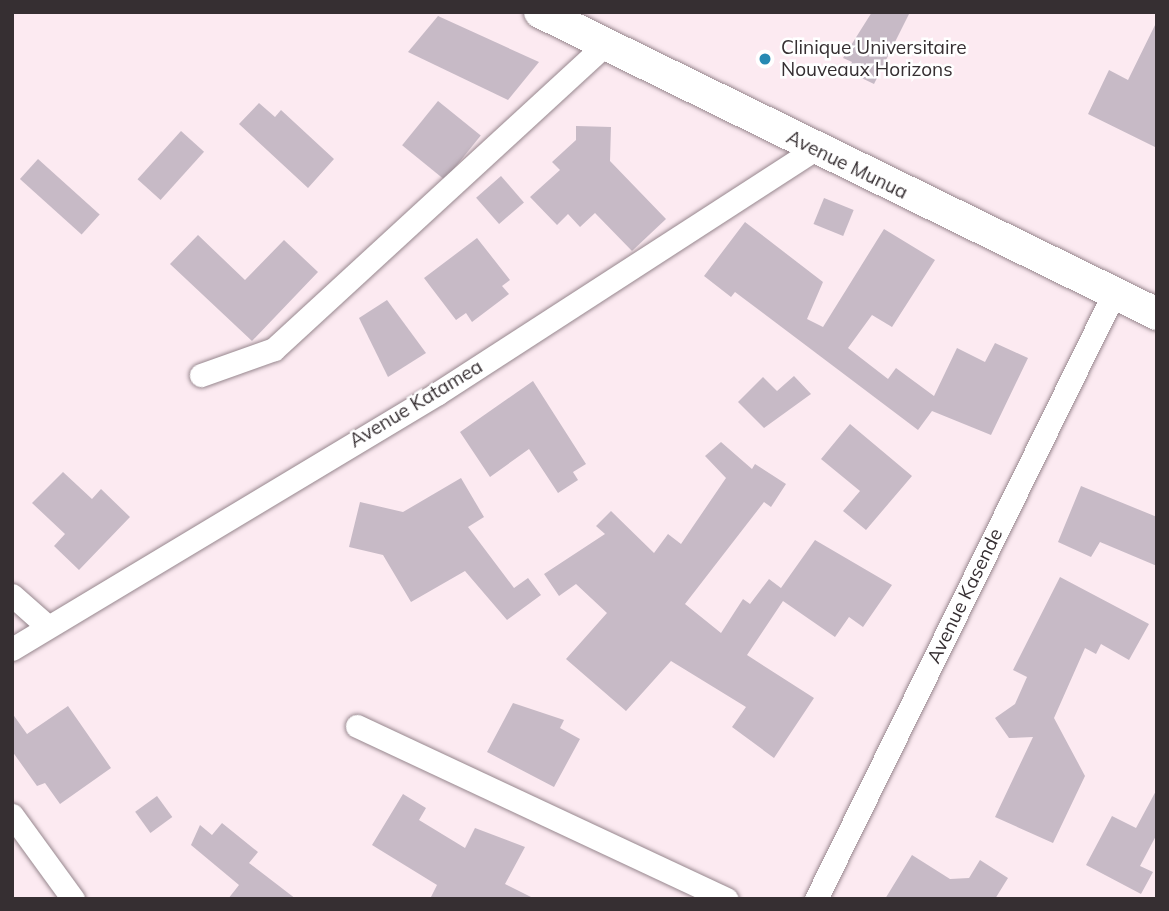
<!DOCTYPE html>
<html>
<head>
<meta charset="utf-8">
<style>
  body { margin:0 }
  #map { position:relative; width:1169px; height:911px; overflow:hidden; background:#fceaf1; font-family:Mulish,sans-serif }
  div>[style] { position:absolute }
  .building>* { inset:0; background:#c7bac6; transform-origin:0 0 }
  .roads { filter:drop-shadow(0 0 2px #97878e) drop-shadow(0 0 2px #97878e) }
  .street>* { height:23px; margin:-11.5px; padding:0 11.5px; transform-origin:11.5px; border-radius:11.5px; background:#fff }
  .secondary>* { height:32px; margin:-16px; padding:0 16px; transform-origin:16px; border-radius:16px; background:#fff }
  .dots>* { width:19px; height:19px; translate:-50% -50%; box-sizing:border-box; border:4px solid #fff; border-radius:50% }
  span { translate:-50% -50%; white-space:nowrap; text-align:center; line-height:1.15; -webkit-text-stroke:5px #fff; paint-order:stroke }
  .poi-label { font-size:19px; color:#362f32 }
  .left { translate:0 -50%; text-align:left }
  .street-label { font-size:19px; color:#362f32 }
  .frame { position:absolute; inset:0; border:14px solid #362f32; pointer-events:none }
</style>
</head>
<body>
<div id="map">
  <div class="building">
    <i style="clip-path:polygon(872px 12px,910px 12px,874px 84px,847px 71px,852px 62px,843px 58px)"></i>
    <i style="clip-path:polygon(438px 16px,539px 62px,508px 100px,408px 52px)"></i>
    <i style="clip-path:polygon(1157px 21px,1157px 148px,1088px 114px,1109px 70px,1128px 80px)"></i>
    <i style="left:438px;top:101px;width:55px;height:57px;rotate:39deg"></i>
    <i style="clip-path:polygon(259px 103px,275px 117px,281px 110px,334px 159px,308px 188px,239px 124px)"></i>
    <i style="clip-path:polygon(576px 126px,611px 127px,610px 161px,666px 219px,632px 251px,595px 213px,580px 227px,568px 214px,557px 225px,530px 197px,560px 170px,552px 162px,576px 140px)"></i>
    <i style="left:181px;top:131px;width:31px;height:65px;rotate:42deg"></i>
    <i style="left:38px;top:159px;width:83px;height:27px;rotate:42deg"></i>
    <i style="left:501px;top:176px;width:35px;height:33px;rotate:49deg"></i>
    <i style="left:824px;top:198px;width:32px;height:28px;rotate:22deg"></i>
    <i style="clip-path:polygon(745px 222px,823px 282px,807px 319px,823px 327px,884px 229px,935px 260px,892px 327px,872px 315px,848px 348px,888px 379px,896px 368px,934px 396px,957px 348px,985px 362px,995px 343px,1028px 358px,991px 435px,932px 411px,918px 430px,735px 292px,731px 297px,704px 276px)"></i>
    <i style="clip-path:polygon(198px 235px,245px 280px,284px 240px,318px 272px,252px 341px,170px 264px)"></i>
    <i style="clip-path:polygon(477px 238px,510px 280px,502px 286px,509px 294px,472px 322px,466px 313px,456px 320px,424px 278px)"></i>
    <i style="clip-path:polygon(387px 300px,426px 353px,388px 377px,359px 318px)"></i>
    <i style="clip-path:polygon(794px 376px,811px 394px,764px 428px,738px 402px,763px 377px,777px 391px)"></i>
    <i style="clip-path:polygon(533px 381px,586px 464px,573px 472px,578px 480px,558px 493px,529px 449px,490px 477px,460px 432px)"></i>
    <i style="clip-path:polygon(850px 424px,912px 476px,866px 530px,843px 511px,860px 491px,821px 459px)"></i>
    <i style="clip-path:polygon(721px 442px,752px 469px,755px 464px,786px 484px,771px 507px,764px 502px,685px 604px,721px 633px,743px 599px,750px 604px,769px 579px,781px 588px,815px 540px,892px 585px,863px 627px,849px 617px,835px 637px,783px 601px,747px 655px,814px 698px,774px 758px,732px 727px,746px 707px,671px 661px,626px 711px,566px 659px,607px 613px,576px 584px,559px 596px,544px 574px,605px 534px,596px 526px,611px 511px,654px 553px,668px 534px,681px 544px,726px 478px,705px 456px)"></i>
    <i style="clip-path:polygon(63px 472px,92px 499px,101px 489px,130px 517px,79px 570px,54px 546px,65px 534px,32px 503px)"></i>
    <i style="clip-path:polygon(461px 478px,484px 517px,468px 527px,514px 588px,528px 578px,541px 595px,507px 620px,465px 571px,411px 602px,383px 555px,349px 547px,360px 502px,403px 512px)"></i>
    <i style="clip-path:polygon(1081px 486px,1157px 517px,1157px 566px,1100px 542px,1091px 557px,1058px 542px)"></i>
    <i style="clip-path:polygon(1060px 577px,1149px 624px,1129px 660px,1101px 644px,1096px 654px,1085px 648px,1054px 718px,1085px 776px,1053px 843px,995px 817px,1033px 737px,1009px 738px,995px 718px,1015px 704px,1027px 677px,1013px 670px)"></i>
    <i style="clip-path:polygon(513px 703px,564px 720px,560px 728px,580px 739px,554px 787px,487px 752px)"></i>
    <i style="clip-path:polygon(68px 706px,111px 768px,60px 804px,45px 783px,37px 786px,12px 751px,12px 713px,27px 734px)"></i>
    <i style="clip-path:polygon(1157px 789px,1157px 834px,1140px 866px,1153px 872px,1141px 894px,1086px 865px,1112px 816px,1136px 828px)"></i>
    <i style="clip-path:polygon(403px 794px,426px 808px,419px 820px,465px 848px,475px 828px,525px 847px,505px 884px,535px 899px,430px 899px,437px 885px,372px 845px)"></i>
    <i style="left:157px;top:796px;width:26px;height:27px;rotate:54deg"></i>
    <i style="clip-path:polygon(222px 823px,258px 852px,249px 863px,296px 899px,228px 899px,239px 885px,191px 845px,200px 825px,212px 835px)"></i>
    <i style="clip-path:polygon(912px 855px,950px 879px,969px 878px,980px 860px,1008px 878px,995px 899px,885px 899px)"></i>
  </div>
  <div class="roads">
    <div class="street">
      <i style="left:201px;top:375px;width:77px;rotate:-19.6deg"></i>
      <i style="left:274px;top:349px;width:451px;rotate:-42.6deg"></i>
      <i style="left:12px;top:595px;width:47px;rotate:41.5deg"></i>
      <i style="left:12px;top:649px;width:497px;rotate:-31deg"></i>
      <i style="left:438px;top:393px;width:448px;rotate:-32.9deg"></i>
      <i style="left:357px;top:726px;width:408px;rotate:25.1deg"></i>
      <i style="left:12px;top:815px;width:104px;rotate:54deg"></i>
      <i style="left:816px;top:899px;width:675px;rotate:-63.81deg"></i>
    </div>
    <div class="secondary">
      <i style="left:540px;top:12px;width:687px;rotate:26.08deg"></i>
    </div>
  </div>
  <div class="dots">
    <i style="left:765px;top:59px;background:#2789b3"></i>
  </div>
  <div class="poi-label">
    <span class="left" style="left:781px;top:59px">Clinique Universitaire<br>Nouveaux Horizons</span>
  </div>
  <div class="street-label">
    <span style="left:847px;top:165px;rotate:26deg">Avenue Munua</span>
    <span style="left:416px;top:404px;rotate:-31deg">Avenue Katamea</span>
    <span style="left:965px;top:596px;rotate:-64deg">Avenue Kasende</span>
  </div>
  <div class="frame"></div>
</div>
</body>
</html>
